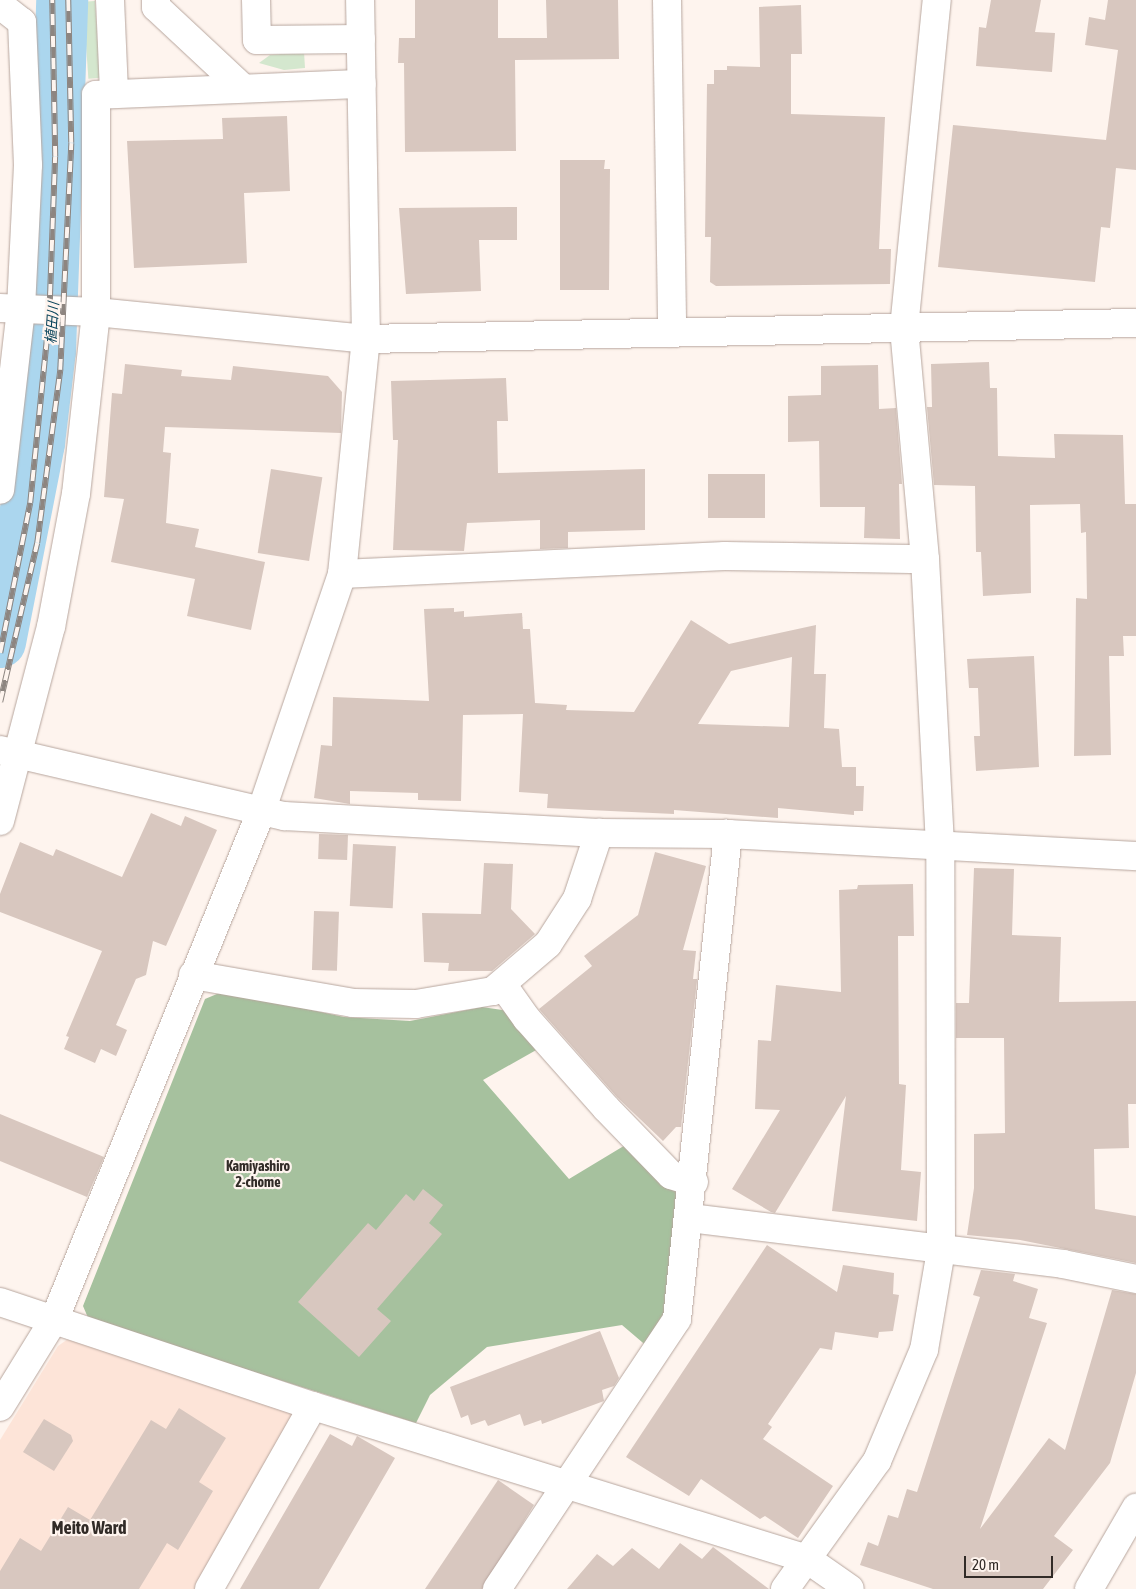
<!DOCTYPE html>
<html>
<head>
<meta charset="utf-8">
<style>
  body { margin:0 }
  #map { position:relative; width:1136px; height:1589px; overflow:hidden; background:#fef4ee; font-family:"Asap Condensed","Noto Sans JP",sans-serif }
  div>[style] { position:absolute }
  .built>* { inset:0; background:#fde4d8 }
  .green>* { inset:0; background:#d4e7ce; transform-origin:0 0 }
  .forest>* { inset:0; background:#a6c19e }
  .river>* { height:52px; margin:-26px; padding:0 26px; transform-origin:26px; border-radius:26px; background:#abd6ee }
  .building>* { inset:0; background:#d8c7bf; transform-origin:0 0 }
  .roads { filter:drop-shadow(0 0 1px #b7a69e) drop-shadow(0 0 1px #b7a69e) }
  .minor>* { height:28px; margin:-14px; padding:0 14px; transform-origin:14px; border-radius:14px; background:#fff }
  .rail>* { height:5.5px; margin-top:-2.75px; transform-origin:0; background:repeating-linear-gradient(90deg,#fef4ee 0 11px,#8d8580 0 22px); box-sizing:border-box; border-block:1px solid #8d8580 }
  span { translate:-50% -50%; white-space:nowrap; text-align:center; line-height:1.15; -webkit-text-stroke:4.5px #fef4ee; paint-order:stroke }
  .water-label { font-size:14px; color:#074259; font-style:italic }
  .neighbourhood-label { font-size:14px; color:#312b27; font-weight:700 }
  .district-label { font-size:18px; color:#312b27; font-weight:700 }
  .scale { position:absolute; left:964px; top:1556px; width:89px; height:22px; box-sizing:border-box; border:2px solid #312b27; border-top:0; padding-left:6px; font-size:15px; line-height:18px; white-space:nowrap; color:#312b27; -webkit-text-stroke:4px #fef4ee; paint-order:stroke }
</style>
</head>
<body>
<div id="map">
  <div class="built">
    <i style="clip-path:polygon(68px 1339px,292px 1408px,297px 1421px,199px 1589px,0 1589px,0 1440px,58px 1346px)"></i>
  </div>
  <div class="green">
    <i style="left:95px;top:1px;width:77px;height:12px;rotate:86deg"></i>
    <i style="clip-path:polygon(304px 52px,305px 68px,284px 70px,259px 63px,270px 55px)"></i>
  </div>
  <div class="forest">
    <i style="clip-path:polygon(224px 991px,344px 1017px,410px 1021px,482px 1007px,509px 1011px,538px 1049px,483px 1080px,569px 1179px,632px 1141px,690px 1184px,671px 1317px,649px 1348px,622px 1325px,487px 1347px,430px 1395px,416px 1423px,89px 1320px,83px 1306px,205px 999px)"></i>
  </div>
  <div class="river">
    <i style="left:0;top:642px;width:203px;rotate:-78.9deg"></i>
    <i style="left:39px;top:443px;width:93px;rotate:-83.2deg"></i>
    <i style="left:50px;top:351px;width:351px;rotate:-88deg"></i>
  </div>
  <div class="building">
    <i style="clip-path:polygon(415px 0,498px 0,498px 38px,547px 38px,546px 0,618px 0,619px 59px,515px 60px,516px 151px,405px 152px,404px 63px,398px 63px,399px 38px,415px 38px)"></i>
    <i style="clip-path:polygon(991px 0,1041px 0,1035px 32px,1055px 33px,1052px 72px,976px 66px,979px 27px,986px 28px)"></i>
    <i style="clip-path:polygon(1108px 0,1136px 0,1136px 170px,1116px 168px,1110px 228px,1101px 227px,1095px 282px,938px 267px,953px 125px,1106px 140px,1118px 50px,1085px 45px,1089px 17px,1105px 20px)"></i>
    <i style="clip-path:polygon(801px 5px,802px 54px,791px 54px,791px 114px,885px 117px,879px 249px,891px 249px,890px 284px,716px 286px,710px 282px,711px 237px,705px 237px,707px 84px,714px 84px,714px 70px,727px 70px,727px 66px,760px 67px,759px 7px)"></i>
    <i style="clip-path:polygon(287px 116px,290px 191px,244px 193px,247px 263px,134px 268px,127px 141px,223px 139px,222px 118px)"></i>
    <i style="clip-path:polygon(560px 160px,605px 160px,604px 169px,610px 169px,609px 290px,560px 290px)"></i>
    <i style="clip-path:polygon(517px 207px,517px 240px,479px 240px,481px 291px,406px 294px,399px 208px)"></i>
    <i style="clip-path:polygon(989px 362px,990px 388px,997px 388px,998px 456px,1055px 458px,1054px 434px,1123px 435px,1125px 504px,1136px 504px,1136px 636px,1123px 636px,1124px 656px,1109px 656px,1111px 755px,1074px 756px,1076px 598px,1087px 599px,1086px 532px,1081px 533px,1080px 504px,1030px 505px,1031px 593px,983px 596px,981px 552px,976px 552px,975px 486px,934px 485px,927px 407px,932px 407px,931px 364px)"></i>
    <i style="clip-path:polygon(125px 364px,182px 370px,181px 376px,231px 380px,233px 366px,328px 376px,342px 392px,341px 433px,165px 427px,163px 452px,171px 453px,166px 523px,199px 529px,195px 547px,265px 562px,251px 630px,187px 616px,195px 579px,111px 562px,124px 499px,104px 497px,112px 393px,122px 394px)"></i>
    <i style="clip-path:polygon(878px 365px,879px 409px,896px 408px,902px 484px,899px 484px,900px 539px,864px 538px,865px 507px,820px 507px,819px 441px,788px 442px,788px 396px,821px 395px,821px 366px)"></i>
    <i style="clip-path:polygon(506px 378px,508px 421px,497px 421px,498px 473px,645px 469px,645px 530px,568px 532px,568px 548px,540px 549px,540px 520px,467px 523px,464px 551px,393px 550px,398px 440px,393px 440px,391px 381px)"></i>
    <i style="left:271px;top:469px;width:52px;height:85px;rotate:9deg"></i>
    <i style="left:708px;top:474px;width:57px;height:44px"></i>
    <i style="clip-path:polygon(evenodd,454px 608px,454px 612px,464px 611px,464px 617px,522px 613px,523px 629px,530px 629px,535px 703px,567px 705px,566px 710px,634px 712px,691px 620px,729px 644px,816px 625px,814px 674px,826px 674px,824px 728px,839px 729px,842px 767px,856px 767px,856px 786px,864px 786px,863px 811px,854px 811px,854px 815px,778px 808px,778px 818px,674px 810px,674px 814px,547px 808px,548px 794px,519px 792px,523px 714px,463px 715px,461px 801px,418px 800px,418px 793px,350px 791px,350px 804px,314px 798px,321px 745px,332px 746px,333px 697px,429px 701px,424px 609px,454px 608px,792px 657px,789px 727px,698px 724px,731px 671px,792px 657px)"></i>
    <i style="clip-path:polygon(1034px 656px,1039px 767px,976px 771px,974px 736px,980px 736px,978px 688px,969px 688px,967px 659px)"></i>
    <i style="clip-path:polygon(151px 813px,181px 826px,185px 816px,217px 830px,166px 946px,153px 941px,146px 975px,136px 979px,116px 1025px,127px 1030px,116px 1056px,101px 1049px,95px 1063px,64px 1049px,69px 1037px,66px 1036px,102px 951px,0 912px,0 894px,20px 842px,53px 856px,56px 849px,122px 877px)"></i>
    <i style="left:319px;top:834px;width:29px;height:25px;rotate:2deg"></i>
    <i style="left:353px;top:844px;width:43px;height:62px;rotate:3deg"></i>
    <i style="clip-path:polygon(655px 852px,706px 866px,683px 950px,696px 951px,693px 979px,697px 979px,681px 1127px,676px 1127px,663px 1141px,617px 1097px,539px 1009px,592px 966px,584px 956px,638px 915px)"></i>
    <i style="clip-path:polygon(484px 863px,513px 864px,511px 909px,535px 934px,492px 971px,448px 971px,449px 963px,424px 962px,422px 913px,481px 914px)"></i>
    <i style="clip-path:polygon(974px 868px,1014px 869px,1012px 935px,1061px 937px,1059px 1002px,1136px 1001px,1136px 1104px,1128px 1104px,1129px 1148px,1094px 1149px,1095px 1209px,1136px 1216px,1136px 1263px,1020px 1240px,967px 1235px,974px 1188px,974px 1134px,1005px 1133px,1004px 1038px,956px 1038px,956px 1003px,969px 1003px)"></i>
    <i style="clip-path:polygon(913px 884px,914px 936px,898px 936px,899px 1084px,906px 1085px,901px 1170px,921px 1172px,917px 1221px,832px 1211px,846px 1096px,775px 1213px,771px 1212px,732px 1189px,780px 1110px,755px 1109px,758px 1040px,771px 1041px,776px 985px,841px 992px,839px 890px,857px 889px,858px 885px)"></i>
    <i style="left:314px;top:911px;width:25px;height:59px;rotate:2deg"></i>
    <i style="clip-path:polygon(0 1114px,104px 1157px,87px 1197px,0 1161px)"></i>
    <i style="clip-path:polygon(423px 1189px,443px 1205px,429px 1223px,442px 1234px,377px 1309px,391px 1321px,359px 1357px,298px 1302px,368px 1223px,376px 1230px,406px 1194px,414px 1201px)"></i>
    <i style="clip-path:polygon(767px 1245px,837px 1292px,843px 1265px,894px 1273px,893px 1294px,899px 1295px,893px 1331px,879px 1332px,878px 1338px,835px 1332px,832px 1350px,820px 1348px,768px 1424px,772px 1427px,763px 1439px,833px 1486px,798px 1538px,765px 1516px,760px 1519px,701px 1479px,689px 1496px,626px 1457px)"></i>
    <i style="clip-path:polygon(981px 1270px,1015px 1274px,1013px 1281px,1038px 1289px,1029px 1318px,1047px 1323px,980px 1529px,1049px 1438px,1065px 1450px,1112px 1290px,1136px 1294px,1136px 1373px,1110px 1463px,1054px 1536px,1073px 1550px,1043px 1589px,933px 1589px,860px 1565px,868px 1542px,878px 1546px,888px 1515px,898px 1518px,907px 1489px,917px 1492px,980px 1297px,973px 1295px)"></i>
    <i style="clip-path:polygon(600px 1331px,619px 1378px,614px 1386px,602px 1390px,604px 1401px,542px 1424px,541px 1420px,524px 1426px,520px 1414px,488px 1426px,485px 1420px,471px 1425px,468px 1415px,461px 1418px,450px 1387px)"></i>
    <i style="clip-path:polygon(179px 1408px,226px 1438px,199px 1482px,213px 1491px,178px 1550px,167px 1543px,139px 1589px,0 1589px,0 1571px,20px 1538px,41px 1551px,68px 1507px,90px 1520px,151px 1420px,166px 1429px)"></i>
    <i style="clip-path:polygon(44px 1419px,71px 1435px,73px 1441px,54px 1471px,23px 1452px)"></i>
    <i style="clip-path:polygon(330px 1434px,352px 1446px,357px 1436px,395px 1458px,319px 1589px,240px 1589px)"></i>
    <i style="clip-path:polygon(498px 1480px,534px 1505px,482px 1589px,425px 1589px)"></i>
    <i style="clip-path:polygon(680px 1543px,702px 1559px,713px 1547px,769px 1589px,567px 1589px,597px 1554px,613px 1566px,632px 1548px,659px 1569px)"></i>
  </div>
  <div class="roads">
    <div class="minor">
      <i style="left:110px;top:0;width:93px;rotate:87.5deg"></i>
      <i style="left:156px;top:0;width:7px;rotate:90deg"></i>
      <i style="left:156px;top:7px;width:119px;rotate:43deg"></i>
      <i style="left:256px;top:0;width:40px;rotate:88.6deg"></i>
      <i style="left:257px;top:40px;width:104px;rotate:-0.6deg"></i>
      <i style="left:667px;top:0;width:333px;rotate:89.1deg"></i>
      <i style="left:0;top:5px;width:28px;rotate:38deg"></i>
      <i style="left:22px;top:22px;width:143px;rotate:87.6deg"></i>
      <i style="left:28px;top:165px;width:144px;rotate:92.8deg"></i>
      <i style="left:21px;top:309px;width:182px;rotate:96.6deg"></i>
      <i style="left:0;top:308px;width:96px;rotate:2.4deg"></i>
      <i style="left:96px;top:312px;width:271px;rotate:5.7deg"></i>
      <i style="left:366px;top:339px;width:770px;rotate:-1.19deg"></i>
      <i style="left:342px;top:574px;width:383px;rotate:-2.7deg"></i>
      <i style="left:725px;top:556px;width:200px;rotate:0.9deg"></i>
      <i style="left:0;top:750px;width:292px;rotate:13.1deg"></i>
      <i style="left:284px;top:816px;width:315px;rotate:3.1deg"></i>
      <i style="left:599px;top:833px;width:129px;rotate:0.4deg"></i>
      <i style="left:728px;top:834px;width:409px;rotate:3.1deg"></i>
      <i style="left:0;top:821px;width:201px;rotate:-75.3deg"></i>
      <i style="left:51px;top:627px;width:135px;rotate:-79.4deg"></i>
      <i style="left:76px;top:494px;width:183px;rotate:-83.7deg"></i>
      <i style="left:96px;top:312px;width:217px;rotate:-90deg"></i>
      <i style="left:96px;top:95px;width:266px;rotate:-2.4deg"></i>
      <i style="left:193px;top:975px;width:162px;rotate:9.9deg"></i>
      <i style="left:353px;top:1003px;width:63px;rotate:0.9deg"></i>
      <i style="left:416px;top:1004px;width:78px;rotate:-9.6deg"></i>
      <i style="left:493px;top:991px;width:72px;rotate:-40.5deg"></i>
      <i style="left:548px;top:944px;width:54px;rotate:-57.2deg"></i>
      <i style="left:577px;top:899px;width:70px;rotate:-71.6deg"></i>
      <i style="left:502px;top:984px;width:43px;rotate:54.5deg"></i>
      <i style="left:527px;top:1019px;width:119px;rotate:48.4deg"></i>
      <i style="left:606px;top:1108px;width:93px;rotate:45.9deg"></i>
      <i style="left:671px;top:1175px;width:24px;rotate:17deg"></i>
      <i style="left:690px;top:1218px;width:376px;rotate:7deg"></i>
      <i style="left:1063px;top:1264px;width:75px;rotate:11.6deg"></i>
      <i style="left:0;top:1302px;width:330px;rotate:18.4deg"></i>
      <i style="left:313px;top:1406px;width:517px;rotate:17.21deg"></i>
      <i style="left:807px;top:1559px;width:52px;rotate:34.9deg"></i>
      <i style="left:0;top:1407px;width:105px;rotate:-58.3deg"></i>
      <i style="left:55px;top:1318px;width:546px;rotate:-67.85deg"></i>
      <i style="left:261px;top:812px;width:251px;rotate:-71.2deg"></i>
      <i style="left:342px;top:574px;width:236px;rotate:-84.2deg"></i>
      <i style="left:366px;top:339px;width:339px;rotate:-91deg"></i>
      <i style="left:209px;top:1589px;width:210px;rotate:-60.4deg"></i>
      <i style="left:497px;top:1589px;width:324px;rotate:-56.3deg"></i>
      <i style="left:677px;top:1319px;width:488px;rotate:-84deg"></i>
      <i style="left:785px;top:1589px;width:158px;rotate:-54.3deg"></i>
      <i style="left:877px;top:1461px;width:121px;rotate:-67.1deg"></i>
      <i style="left:924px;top:1350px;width:100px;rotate:-80.3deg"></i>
      <i style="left:941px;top:1251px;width:406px;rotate:-90.1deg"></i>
      <i style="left:940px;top:845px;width:286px;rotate:-93deg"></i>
      <i style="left:925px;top:559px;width:232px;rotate:-95.2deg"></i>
      <i style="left:904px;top:328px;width:330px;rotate:-84.3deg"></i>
      <i style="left:1089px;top:1589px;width:94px;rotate:-59.9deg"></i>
    </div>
  </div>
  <div class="rail">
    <i style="left:0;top:653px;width:153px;rotate:-78.7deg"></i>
    <i style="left:30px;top:503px;width:187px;rotate:-84.2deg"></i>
    <i style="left:49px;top:317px;width:160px;rotate:-87.9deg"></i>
    <i style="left:55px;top:157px;width:157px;rotate:-91.1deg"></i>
    <i style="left:0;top:702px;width:163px;rotate:-76.9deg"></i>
    <i style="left:37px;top:543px;width:175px;rotate:-82.4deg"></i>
    <i style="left:60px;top:370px;width:227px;rotate:-87.2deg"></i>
    <i style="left:71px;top:143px;width:143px;rotate:-91.2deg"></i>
  </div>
  <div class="water-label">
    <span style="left:52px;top:323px;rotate:-86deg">植田川</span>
  </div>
  <div class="neighbourhood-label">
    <span style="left:258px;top:1174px">Kamiyashiro<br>2-chome</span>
  </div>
  <div class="district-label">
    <span style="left:89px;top:1528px">Meito Ward</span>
  </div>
  <div class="scale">20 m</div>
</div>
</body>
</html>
